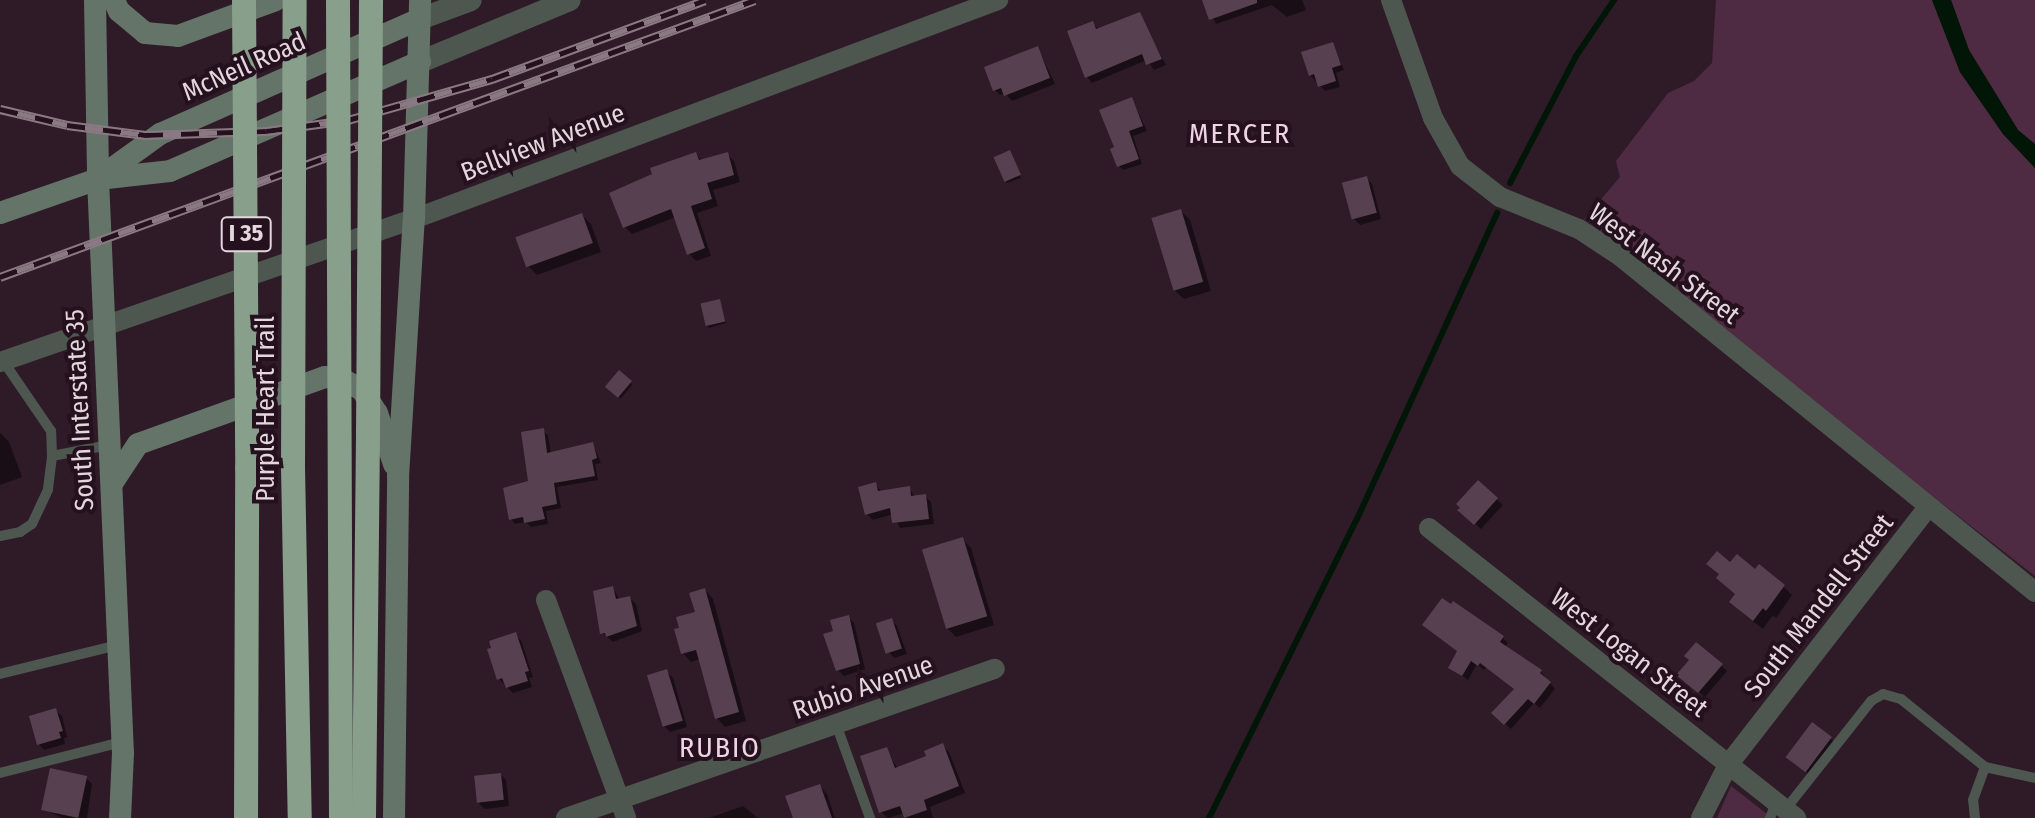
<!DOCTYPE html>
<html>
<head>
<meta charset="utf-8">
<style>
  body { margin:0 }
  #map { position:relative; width:2035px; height:818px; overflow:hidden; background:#2f1b28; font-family:"Fira Sans Condensed",sans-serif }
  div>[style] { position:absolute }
  .green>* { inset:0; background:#4f2b43 }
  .water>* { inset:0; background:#011606 }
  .shadow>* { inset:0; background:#0007; transform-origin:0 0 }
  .stream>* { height:6px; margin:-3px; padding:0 3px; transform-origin:3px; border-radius:3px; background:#011606 }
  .building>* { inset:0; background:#57404f; transform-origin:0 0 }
  .service>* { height:10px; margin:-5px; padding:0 5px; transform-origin:5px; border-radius:5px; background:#4d574f }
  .minor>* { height:20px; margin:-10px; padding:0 10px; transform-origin:10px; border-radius:10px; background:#4d574f }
  .tertiary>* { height:22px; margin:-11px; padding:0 11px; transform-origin:11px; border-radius:11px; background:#4d574f }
  .secondary>* { height:22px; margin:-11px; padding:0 11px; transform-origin:11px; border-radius:11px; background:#657468 }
  .motorway>* { height:24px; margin:-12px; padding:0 12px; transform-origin:12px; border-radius:12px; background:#889f8c }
  .rail>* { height:9px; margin-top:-4.5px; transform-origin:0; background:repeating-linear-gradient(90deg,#25111e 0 18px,#8a7983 0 36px); box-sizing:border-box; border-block:2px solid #8a7983 }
  .motorway-bridge>* { height:24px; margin:-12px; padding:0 12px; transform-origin:12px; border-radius:12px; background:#889f8c }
  span { translate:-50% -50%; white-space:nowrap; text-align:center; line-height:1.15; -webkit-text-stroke:8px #25111e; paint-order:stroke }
  .shield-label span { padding:2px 6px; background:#25111e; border:2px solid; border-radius:6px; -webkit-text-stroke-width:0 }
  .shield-label { font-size:24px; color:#e4d6de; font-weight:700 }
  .street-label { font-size:26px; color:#e4d6de }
  .neighbourhood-label { font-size:28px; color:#f0d3e4; letter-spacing:2px }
</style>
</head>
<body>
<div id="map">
  <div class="green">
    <i style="clip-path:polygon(1716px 0,1932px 0,1960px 72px,2003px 134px,2035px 168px,2035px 576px,1671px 292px,1584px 219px,1620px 177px,1616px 161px,1668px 93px,1694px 81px,1712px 63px)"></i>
    <i style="clip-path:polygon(1951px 0,2035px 0,2035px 144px,2018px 130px,1969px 50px)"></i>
    <i style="clip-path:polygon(1731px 786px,1772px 818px,1717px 818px)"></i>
  </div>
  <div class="water">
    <i style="clip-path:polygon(1932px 0,1951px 0,1969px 50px,2018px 130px,2035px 144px,2035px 168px,2003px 134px,1960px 72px)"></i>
  </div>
  <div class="shadow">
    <i style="clip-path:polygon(1204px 0,1302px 0,1306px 10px,1287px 17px,1272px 5px,1216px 24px)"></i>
    <i style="clip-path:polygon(1139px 14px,1166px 65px,1154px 70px,1147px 60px,1092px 83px,1087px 77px,1092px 23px,1099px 30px)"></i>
    <i style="clip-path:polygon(1332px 44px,1344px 70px,1336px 73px,1340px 87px,1325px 91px,1310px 75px)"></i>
    <i style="clip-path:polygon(1038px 48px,1055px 84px,1012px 101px,1005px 93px,1000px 95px,994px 89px)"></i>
    <i style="clip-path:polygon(1132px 99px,1147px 131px,1133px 136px,1142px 164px,1123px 170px,1118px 165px,1116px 149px)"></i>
    <i style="clip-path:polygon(1010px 152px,1021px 178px,1007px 183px,1005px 181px)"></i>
    <i style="clip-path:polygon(696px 154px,703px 161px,727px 154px,734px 161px,740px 182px,713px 190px,718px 206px,697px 213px,711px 256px,696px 261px,689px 254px,676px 217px,632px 234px,625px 227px)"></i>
    <i style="clip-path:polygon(1366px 178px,1372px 184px,1381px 219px,1360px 225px,1354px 219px)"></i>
    <i style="clip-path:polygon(1181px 211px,1190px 220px,1211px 291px,1184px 299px,1174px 290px)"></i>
    <i style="clip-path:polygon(582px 215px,591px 224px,601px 252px,537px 275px,528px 266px)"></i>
    <i style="clip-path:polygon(719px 301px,726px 323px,709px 328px,707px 325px)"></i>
    <i style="left:619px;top:373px;width:18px;height:18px;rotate:41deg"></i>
    <i style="clip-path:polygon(543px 431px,548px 435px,551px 454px,593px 444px,601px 463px,595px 464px,598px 480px,557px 487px,561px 508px,546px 511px,548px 524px,531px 527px,526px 522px,515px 524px,511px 519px,531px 483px)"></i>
    <i style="clip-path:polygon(0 433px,9px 442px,22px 477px,0 485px)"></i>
    <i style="clip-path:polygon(1478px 483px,1503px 505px,1481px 529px,1460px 510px)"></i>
    <i style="clip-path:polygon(875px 484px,882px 492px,909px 488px,915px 497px,925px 496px,931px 502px,934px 524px,900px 528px,893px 514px,873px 520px,867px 514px)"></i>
    <i style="clip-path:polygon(962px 539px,971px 548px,994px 625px,956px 637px,947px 628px)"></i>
    <i style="clip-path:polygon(1731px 564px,1783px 586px,1792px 595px,1776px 618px,1773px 615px,1763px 629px,1740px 611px)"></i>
    <i style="clip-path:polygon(613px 588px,620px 600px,630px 598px,636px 604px,642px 631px,613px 642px,602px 633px)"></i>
    <i style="clip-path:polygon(705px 590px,713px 599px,746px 721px,725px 727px,717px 718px,700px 659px,691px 662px,683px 653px)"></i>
    <i style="clip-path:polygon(848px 617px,854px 623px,865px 669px,844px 676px,838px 670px,836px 632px)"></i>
    <i style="clip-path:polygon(892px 621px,897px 626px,907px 654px,894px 658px,889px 652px)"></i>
    <i style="clip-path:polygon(515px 634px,521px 640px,533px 677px,529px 678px,532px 687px,513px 693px,499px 679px)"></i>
    <i style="clip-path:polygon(1503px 638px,1508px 643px,1505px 647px,1541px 672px,1555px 689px,1540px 708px,1534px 703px,1511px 729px,1494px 713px,1516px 689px,1486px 667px,1484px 670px,1477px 664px,1468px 680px,1450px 667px)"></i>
    <i style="clip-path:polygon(1721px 665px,1727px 671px,1705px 697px,1685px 681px)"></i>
    <i style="clip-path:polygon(667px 672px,673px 678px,687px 727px,670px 732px,664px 726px)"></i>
    <i style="clip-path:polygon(56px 711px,62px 716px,67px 737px,64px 738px,65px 744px,44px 750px,39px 744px)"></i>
    <i style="clip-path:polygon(1812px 724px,1837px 744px,1812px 776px,1794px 763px)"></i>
    <i style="clip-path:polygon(942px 745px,949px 752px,965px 793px,930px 807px,933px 818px,906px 818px,904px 813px,888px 818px,881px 812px,886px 749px,898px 769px,928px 757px)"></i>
    <i style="clip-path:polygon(501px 775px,506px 780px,509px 806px,485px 809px,479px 804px)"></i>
    <i style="clip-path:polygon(86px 778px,92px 784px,87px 818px,62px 818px,44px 809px)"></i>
    <i style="clip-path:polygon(820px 786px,827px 794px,835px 818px,795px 818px)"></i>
    <i style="clip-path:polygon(743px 806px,758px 818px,709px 818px)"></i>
  </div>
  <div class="stream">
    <i style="left:1510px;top:183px;width:143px;rotate:-62.5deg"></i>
    <i style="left:1576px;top:56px;width:68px;rotate:-55.8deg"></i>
    <i style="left:1209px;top:818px;width:334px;rotate:-63.7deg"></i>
    <i style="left:1357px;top:519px;width:337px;rotate:-65.4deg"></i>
  </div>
  <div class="building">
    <i style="clip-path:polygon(1202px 0,1257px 0,1257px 3px,1209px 20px)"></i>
    <i style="clip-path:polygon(1140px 12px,1162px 59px,1146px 65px,1142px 54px,1085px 78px,1067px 31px,1093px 21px,1096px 29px)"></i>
    <i style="clip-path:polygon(1333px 42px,1341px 65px,1332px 68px,1336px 81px,1318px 87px,1314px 74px,1309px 76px,1301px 52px)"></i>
    <i style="clip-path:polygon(1038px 46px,1050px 78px,1004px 96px,1001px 88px,993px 91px,984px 67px)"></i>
    <i style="clip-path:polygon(1132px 97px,1143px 126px,1129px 131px,1139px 159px,1117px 167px,1110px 149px,1114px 147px,1099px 110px)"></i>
    <i style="left:1010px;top:150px;width:27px;height:18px;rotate:66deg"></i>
    <i style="clip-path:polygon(696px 152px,699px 160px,728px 152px,734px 175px,707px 183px,712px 199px,691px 206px,705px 248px,687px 255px,671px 209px,623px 228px,609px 193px,652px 174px,650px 168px)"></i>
    <i style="left:1367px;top:176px;width:38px;height:26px;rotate:75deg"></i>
    <i style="left:1181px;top:209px;width:76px;height:31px;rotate:73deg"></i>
    <i style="left:582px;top:213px;width:32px;height:71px;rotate:70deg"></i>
    <i style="left:720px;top:299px;width:23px;height:20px;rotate:77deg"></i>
    <i style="left:619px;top:370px;width:17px;height:22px;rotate:40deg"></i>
    <i style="clip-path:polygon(544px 428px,547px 453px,593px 442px,597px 458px,592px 460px,595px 476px,554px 483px,557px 504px,542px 507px,545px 519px,524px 523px,523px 517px,509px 520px,503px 488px,528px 481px,521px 432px)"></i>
    <i style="clip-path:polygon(1478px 480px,1498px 498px,1474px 525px,1457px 510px,1460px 508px,1456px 504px)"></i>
    <i style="clip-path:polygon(876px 482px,878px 491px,910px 486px,911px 496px,926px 494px,929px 519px,892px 523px,890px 508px,865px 515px,858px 487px)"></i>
    <i style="left:963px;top:537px;width:83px;height:43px;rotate:73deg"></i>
    <i style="clip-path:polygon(1717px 551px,1730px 562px,1737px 554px,1755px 569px,1759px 564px,1785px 585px,1766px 611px,1763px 608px,1753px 621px,1729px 602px,1735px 594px,1716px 578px,1719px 574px,1706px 564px)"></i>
    <i style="clip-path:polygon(613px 586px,616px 599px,630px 596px,637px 626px,606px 637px,605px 633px,600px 634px,593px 591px)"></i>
    <i style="clip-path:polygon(705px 588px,739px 712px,715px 719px,696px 650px,681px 654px,674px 629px,679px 628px,676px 617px,695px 612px,689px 593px)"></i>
    <i style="clip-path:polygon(1442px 598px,1451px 604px,1453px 601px,1504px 636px,1500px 642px,1542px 670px,1540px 673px,1551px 682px,1534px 704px,1528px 699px,1504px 725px,1491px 713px,1514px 689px,1480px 663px,1478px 666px,1471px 661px,1462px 676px,1448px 668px,1457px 651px,1422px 625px)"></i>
    <i style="clip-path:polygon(849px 615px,860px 664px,836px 671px,823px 634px,833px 631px,830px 620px)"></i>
    <i style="left:892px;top:618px;width:32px;height:17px;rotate:72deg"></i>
    <i style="clip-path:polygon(516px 632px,529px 671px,525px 672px,528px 681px,506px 688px,502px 678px,497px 680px,487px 649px,491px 648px,489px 641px)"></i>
    <i style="clip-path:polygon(1696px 642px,1723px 664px,1698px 693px,1676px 675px,1689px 660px,1684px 656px)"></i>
    <i style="left:667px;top:669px;width:54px;height:21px;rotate:73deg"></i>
    <i style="clip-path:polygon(56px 708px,63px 731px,59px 732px,61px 738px,37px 745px,29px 716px)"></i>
    <i style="left:1812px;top:722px;width:25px;height:44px;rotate:37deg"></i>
    <i style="clip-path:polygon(943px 743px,959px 786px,924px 800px,927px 810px,904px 818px,900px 806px,879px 813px,860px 756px,887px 747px,895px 768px,926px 756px,924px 751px)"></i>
    <i style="left:50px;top:768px;width:38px;height:43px;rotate:12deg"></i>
    <i style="left:501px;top:773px;width:27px;height:27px;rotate:84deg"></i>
    <i style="clip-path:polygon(820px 784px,832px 818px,793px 818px,785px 796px)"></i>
  </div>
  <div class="service">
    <i style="left:52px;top:456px;width:58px;rotate:-10.9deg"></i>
    <i style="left:0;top:536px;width:20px;rotate:-11deg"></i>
    <i style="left:20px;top:532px;width:14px;rotate:-34deg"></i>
    <i style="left:32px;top:524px;width:38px;rotate:-65deg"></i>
    <i style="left:48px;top:489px;width:33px;rotate:-83deg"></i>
    <i style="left:52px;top:456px;width:25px;rotate:-92deg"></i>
    <i style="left:51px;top:431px;width:85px;rotate:-124.4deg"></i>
    <i style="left:0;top:674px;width:122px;rotate:-13.8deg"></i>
    <i style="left:836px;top:724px;width:100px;rotate:70.1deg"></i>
    <i style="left:0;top:773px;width:126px;rotate:-14.3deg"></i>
    <i style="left:1785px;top:810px;width:139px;rotate:-51.7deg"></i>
    <i style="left:1871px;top:701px;width:14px;rotate:-30deg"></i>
    <i style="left:1883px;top:694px;width:19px;rotate:16deg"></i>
    <i style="left:1901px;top:699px;width:108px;rotate:39deg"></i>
    <i style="left:1985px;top:767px;width:51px;rotate:12.4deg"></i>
    <i style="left:1770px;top:818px;width:16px;rotate:-68deg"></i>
    <i style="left:1975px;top:818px;width:18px;rotate:-96deg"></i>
    <i style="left:1973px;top:800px;width:35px;rotate:-70deg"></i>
  </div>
  <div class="minor">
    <i style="left:1391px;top:0;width:125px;rotate:70.4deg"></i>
    <i style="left:1433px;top:118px;width:55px;rotate:60.6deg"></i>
    <i style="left:1460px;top:166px;width:51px;rotate:37.8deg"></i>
    <i style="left:1500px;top:197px;width:85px;rotate:22.1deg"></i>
    <i style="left:1579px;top:229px;width:49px;rotate:33.4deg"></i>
    <i style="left:1620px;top:256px;width:534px;rotate:38.99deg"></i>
    <i style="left:0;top:362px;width:438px;rotate:-19.1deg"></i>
    <i style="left:414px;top:219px;width:624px;rotate:-20.56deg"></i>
    <i style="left:1429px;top:528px;width:468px;rotate:38.3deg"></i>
    <i style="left:546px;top:600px;width:232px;rotate:69.8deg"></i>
    <i style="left:566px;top:818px;width:454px;rotate:-19.2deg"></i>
    <i style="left:1701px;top:818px;width:59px;rotate:-63deg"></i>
    <i style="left:1728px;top:765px;width:326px;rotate:-52.2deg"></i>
  </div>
  <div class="tertiary">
    <i style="left:420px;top:19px;width:54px;rotate:-20.4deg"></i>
    <i style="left:420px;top:62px;width:162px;rotate:-22.5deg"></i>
  </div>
  <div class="secondary">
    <i style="left:95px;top:0;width:179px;rotate:89deg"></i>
    <i style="left:98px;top:179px;width:575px;rotate:87.51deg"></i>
    <i style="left:123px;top:753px;width:65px;rotate:92.6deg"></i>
    <i style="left:114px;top:0;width:12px;rotate:66deg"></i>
    <i style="left:119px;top:11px;width:34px;rotate:40deg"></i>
    <i style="left:145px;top:33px;width:33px;rotate:5deg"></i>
    <i style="left:178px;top:36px;width:104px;rotate:-20.2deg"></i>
    <i style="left:99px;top:178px;width:75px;rotate:-35.8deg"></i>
    <i style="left:160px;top:134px;width:284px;rotate:-23.9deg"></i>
    <i style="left:0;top:213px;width:104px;rotate:-19.1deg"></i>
    <i style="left:98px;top:179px;width:72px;rotate:-6.3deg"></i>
    <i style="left:170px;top:171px;width:273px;rotate:-23.6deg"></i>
    <i style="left:113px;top:482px;width:45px;rotate:-56.7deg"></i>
    <i style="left:138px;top:444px;width:199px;rotate:-19.7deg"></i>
    <i style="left:325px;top:377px;width:19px;rotate:9deg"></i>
    <i style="left:344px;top:380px;width:21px;rotate:29deg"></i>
    <i style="left:362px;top:390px;width:27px;rotate:57deg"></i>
    <i style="left:377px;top:413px;width:54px;rotate:71.6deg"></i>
    <i style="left:394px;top:818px;width:341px;rotate:-89.3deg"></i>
    <i style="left:398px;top:477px;width:258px;rotate:-86.5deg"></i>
    <i style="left:414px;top:219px;width:219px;rotate:-88.4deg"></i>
  </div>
  <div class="motorway">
    <i style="left:293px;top:467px;width:351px;rotate:88.9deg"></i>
    <i style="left:246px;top:818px;width:350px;rotate:-89.8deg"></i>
    <i style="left:364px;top:818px;width:384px;rotate:-89.4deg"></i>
  </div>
  <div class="rail">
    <i style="left:0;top:109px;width:69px;rotate:13.4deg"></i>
    <i style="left:67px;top:125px;width:79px;rotate:7.3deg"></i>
    <i style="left:145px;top:135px;width:121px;rotate:-1.9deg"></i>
    <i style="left:266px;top:131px;width:83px;rotate:-7.6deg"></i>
    <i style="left:348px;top:120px;width:150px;rotate:-15.9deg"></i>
    <i style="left:492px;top:79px;width:227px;rotate:-20.3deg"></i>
    <i style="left:0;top:277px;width:804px;rotate:-20.15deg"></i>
  </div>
  <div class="motorway-bridge">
    <i style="left:244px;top:0;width:468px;rotate:89.6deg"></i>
    <i style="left:338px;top:0;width:818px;rotate:89.79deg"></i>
    <i style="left:368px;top:434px;width:434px;rotate:-89.6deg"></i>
    <i style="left:293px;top:467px;width:467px;rotate:-89.8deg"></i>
  </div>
  <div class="shield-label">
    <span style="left:246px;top:234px">I 35</span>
  </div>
  <div class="street-label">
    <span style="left:244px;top:67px;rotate:-24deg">McNeil Road</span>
    <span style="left:543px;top:143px;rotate:-21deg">Bellview Avenue</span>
    <span style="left:1664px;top:264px;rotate:37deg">West Nash Street</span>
    <span style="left:266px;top:409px;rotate:-90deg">Purple Heart Trail</span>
    <span style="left:80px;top:410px;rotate:-93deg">South Interstate 35</span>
    <span style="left:1819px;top:606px;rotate:-52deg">South Mandell Street</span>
    <span style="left:1629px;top:653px;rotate:38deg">West Logan Street</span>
    <span style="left:863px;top:688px;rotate:-19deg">Rubio Avenue</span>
  </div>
  <div class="neighbourhood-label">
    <span style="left:1240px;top:134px">MERCER</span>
    <span style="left:720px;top:748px">RUBIO</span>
  </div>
</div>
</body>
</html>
